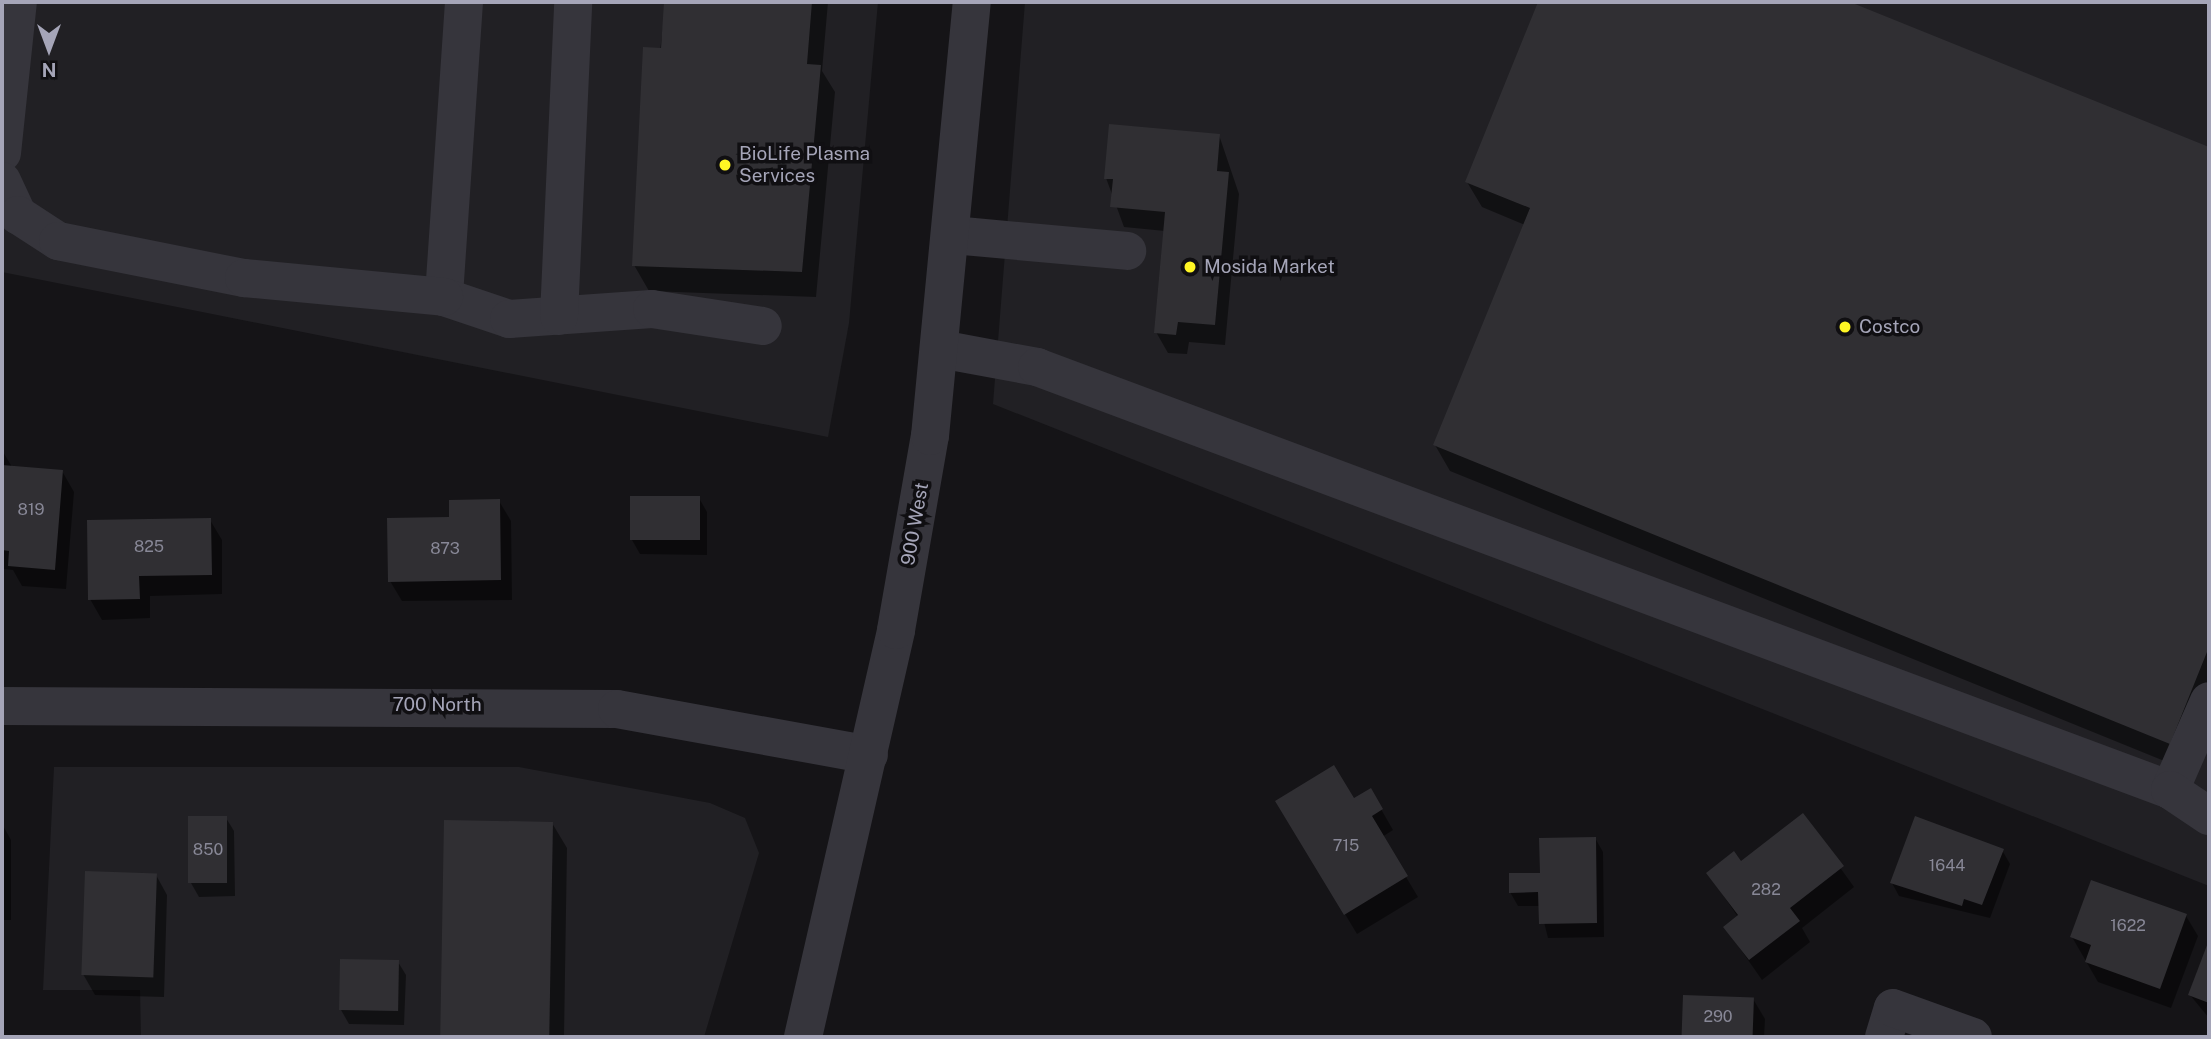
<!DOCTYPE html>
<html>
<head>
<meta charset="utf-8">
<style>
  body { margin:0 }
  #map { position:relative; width:2211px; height:1039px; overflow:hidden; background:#151417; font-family:"Public Sans",sans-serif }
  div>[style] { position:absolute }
  .built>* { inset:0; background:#212024 }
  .shadow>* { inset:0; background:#0007 }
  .building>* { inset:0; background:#302f33; transform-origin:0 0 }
  .minor>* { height:38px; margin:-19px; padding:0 19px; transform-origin:19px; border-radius:19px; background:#36353c }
  .dots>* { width:19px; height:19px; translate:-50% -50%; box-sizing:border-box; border:4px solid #100f12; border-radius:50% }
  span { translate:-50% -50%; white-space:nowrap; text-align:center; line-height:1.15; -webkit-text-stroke:7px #100f12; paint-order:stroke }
  .number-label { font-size:16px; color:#888897 }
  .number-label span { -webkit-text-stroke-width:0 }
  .poi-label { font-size:19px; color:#a5a5b8 }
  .left { translate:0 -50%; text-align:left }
  .street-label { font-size:19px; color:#a5a5b8 }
  .frame { position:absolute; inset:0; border:4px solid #a5a5b8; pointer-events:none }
  .north { position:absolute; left:14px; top:14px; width:70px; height:70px; -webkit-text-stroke:5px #100f12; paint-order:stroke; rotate:180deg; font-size:19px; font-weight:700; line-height:28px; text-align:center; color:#a5a5b8 }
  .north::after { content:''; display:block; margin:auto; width:24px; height:32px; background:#a5a5b8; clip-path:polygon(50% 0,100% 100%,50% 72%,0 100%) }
</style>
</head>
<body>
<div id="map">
  <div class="built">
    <i style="clip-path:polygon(2px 2px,878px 2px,849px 323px,828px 437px,2px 272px)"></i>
    <i style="clip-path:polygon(1025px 2px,2209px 2px,2209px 886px,993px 404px)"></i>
    <i style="clip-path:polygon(54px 767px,519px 767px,710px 803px,745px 818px,759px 853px,704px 1037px,141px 1037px,140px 990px,43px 990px)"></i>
  </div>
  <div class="shadow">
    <i style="clip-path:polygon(666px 2px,828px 2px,822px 71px,835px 92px,816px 297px,649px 291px,634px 265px)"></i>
    <i style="clip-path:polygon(1540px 2px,1846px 2px,2209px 149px,2209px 708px,2184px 769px,1450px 471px,1435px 445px,1525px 225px,1482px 207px,1467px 182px)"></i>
    <i style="clip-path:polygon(1219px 135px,1239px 194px,1225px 345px,1189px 342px,1187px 354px,1168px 353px,1156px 332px,1165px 231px,1124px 227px,1106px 178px)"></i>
    <i style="clip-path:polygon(2px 450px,12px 467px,62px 471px,74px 492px,66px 589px,22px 586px,13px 570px,3px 569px,2px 585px)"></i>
    <i style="clip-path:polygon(699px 498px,707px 512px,707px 555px,640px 554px,632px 540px)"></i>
    <i style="clip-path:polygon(499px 501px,511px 521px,512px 600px,402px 601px,390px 581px,451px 519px)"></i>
    <i style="clip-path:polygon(210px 520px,222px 540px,222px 594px,150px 596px,150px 618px,102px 620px,90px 599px)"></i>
    <i style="clip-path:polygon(1370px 790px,1393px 830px,1382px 837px,1418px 897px,1357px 934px,1277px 801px,1354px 801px)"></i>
    <i style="clip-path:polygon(1803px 816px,1854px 887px,1802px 928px,1810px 942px,1762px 980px,1725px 927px,1738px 917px,1708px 873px,1741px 863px)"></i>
    <i style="clip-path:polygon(226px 818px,234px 831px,235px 896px,199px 897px,191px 883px)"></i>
    <i style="clip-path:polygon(446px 821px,552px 823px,567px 848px,564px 1037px,443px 1037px)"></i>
    <i style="clip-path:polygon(2px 824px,11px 840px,11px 920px,2px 920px)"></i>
    <i style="clip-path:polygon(1595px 838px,1603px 852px,1604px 937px,1548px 938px,1540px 906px,1518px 906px,1510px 892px)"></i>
    <i style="clip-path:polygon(2002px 850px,2010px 864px,1990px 918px,1899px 896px,1892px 883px)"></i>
    <i style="clip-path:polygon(156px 875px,167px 895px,164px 997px,95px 995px,83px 974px)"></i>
    <i style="clip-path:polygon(2186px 916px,2198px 936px,2171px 1008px,2098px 982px,2072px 937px)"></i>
    <i style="clip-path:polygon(2209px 944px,2209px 1018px,2190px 995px)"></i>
    <i style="clip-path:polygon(398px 962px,406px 975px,404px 1025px,349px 1024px,341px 1010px)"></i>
    <i style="clip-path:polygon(1685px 997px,1753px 999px,1765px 1019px,1764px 1037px,1684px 1037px)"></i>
  </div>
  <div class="building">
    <i style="clip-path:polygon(664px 2px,812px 2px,807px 64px,821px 65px,802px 272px,632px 266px,643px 47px,661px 48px)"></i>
    <i style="clip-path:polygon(1538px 2px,1850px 2px,2209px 147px,2209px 647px,2170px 744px,1433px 445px,1530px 208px,1465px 182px)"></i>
    <i style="clip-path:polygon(1109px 124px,1220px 134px,1217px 171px,1229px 172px,1215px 325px,1178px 322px,1176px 335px,1154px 333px,1165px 212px,1110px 207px,1113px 179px,1104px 179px)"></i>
    <i style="clip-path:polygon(2px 465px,63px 470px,55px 570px,8px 566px,9px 551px,2px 550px)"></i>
    <i style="left:630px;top:496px;width:70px;height:44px"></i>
    <i style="clip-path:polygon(500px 499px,501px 580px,388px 582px,387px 518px,449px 517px,449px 500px)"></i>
    <i style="clip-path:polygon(211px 518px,212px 575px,139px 576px,140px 599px,88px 600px,87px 520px)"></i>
    <i style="clip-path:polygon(1334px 765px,1354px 798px,1371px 788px,1383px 809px,1372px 816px,1408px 876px,1344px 915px,1275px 801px)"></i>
    <i style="clip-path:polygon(1803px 813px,1844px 866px,1790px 908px,1800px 921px,1749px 960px,1723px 927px,1738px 915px,1706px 873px,1734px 851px,1741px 861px)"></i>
    <i style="left:188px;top:816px;width:39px;height:67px"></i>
    <i style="clip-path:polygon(1915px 816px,2004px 849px,1982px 905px,1964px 899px,1962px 906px,1890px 883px)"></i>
    <i style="left:444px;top:820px;width:109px;height:217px;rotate:1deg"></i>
    <i style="clip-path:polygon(1596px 837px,1597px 923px,1539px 924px,1538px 892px,1509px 893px,1509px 873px,1540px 873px,1539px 838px)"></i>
    <i style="left:85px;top:871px;width:72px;height:104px;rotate:2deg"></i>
    <i style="clip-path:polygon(2091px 880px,2187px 914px,2160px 989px,2085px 962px,2091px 945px,2070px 937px)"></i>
    <i style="clip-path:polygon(2209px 940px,2209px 1003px,2188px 995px)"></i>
    <i style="left:340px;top:959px;width:59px;height:51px;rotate:1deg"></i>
    <i style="left:1683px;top:995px;width:71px;height:42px;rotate:2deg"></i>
  </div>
  <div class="minor">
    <i style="left:464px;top:2px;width:296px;rotate:93.9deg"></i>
    <i style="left:444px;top:297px;width:69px;rotate:18.7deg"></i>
    <i style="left:509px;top:319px;width:143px;rotate:-4deg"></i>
    <i style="left:652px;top:309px;width:112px;rotate:8.7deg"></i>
    <i style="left:2px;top:153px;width:152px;rotate:-84deg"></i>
    <i style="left:2px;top:181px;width:38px;rotate:65deg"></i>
    <i style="left:18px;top:215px;width:48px;rotate:33deg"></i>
    <i style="left:58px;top:241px;width:190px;rotate:11.3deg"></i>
    <i style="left:244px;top:278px;width:201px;rotate:5.4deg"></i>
    <i style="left:952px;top:235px;width:176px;rotate:5.2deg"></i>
    <i style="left:559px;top:316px;width:314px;rotate:-87.4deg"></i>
    <i style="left:940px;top:349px;width:99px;rotate:10.5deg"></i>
    <i style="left:1037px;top:367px;width:1209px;rotate:20.47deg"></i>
    <i style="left:2170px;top:790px;width:97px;rotate:-66.3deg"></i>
    <i style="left:2px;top:706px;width:615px;rotate:0.28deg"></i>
    <i style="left:617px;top:709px;width:256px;rotate:10.3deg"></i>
    <i style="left:2170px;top:790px;width:47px;rotate:33.7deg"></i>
    <i style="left:803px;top:1037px;width:417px;rotate:-77.1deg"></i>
    <i style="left:896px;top:630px;width:197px;rotate:-80.1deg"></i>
    <i style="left:930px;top:436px;width:436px;rotate:-84.5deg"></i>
    <i style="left:1884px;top:1037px;width:30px;rotate:-73deg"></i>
    <i style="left:1893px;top:1008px;width:85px;rotate:19.9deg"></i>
  </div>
  <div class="dots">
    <i style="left:725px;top:165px;background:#fff624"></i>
    <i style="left:1190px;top:267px;background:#fff624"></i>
    <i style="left:1845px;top:327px;background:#fff624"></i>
  </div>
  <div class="number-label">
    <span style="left:31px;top:510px">819</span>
    <span style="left:149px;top:547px">825</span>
    <span style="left:445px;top:549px">873</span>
    <span style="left:1346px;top:846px">715</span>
    <span style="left:208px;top:850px">850</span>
    <span style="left:1947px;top:866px">1644</span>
    <span style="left:1766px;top:890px">282</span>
    <span style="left:2128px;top:926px">1622</span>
    <span style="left:1718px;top:1017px">290</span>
  </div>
  <div class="poi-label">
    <span class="left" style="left:739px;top:165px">BioLife Plasma<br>Services</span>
    <span class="left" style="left:1204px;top:267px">Mosida Market</span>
    <span class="left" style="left:1859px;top:327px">Costco</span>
  </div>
  <div class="street-label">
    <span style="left:915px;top:524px;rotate:-80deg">900 West</span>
    <span style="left:437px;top:705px">700 North</span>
  </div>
  <div class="frame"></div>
  <div class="north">N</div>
</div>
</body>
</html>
